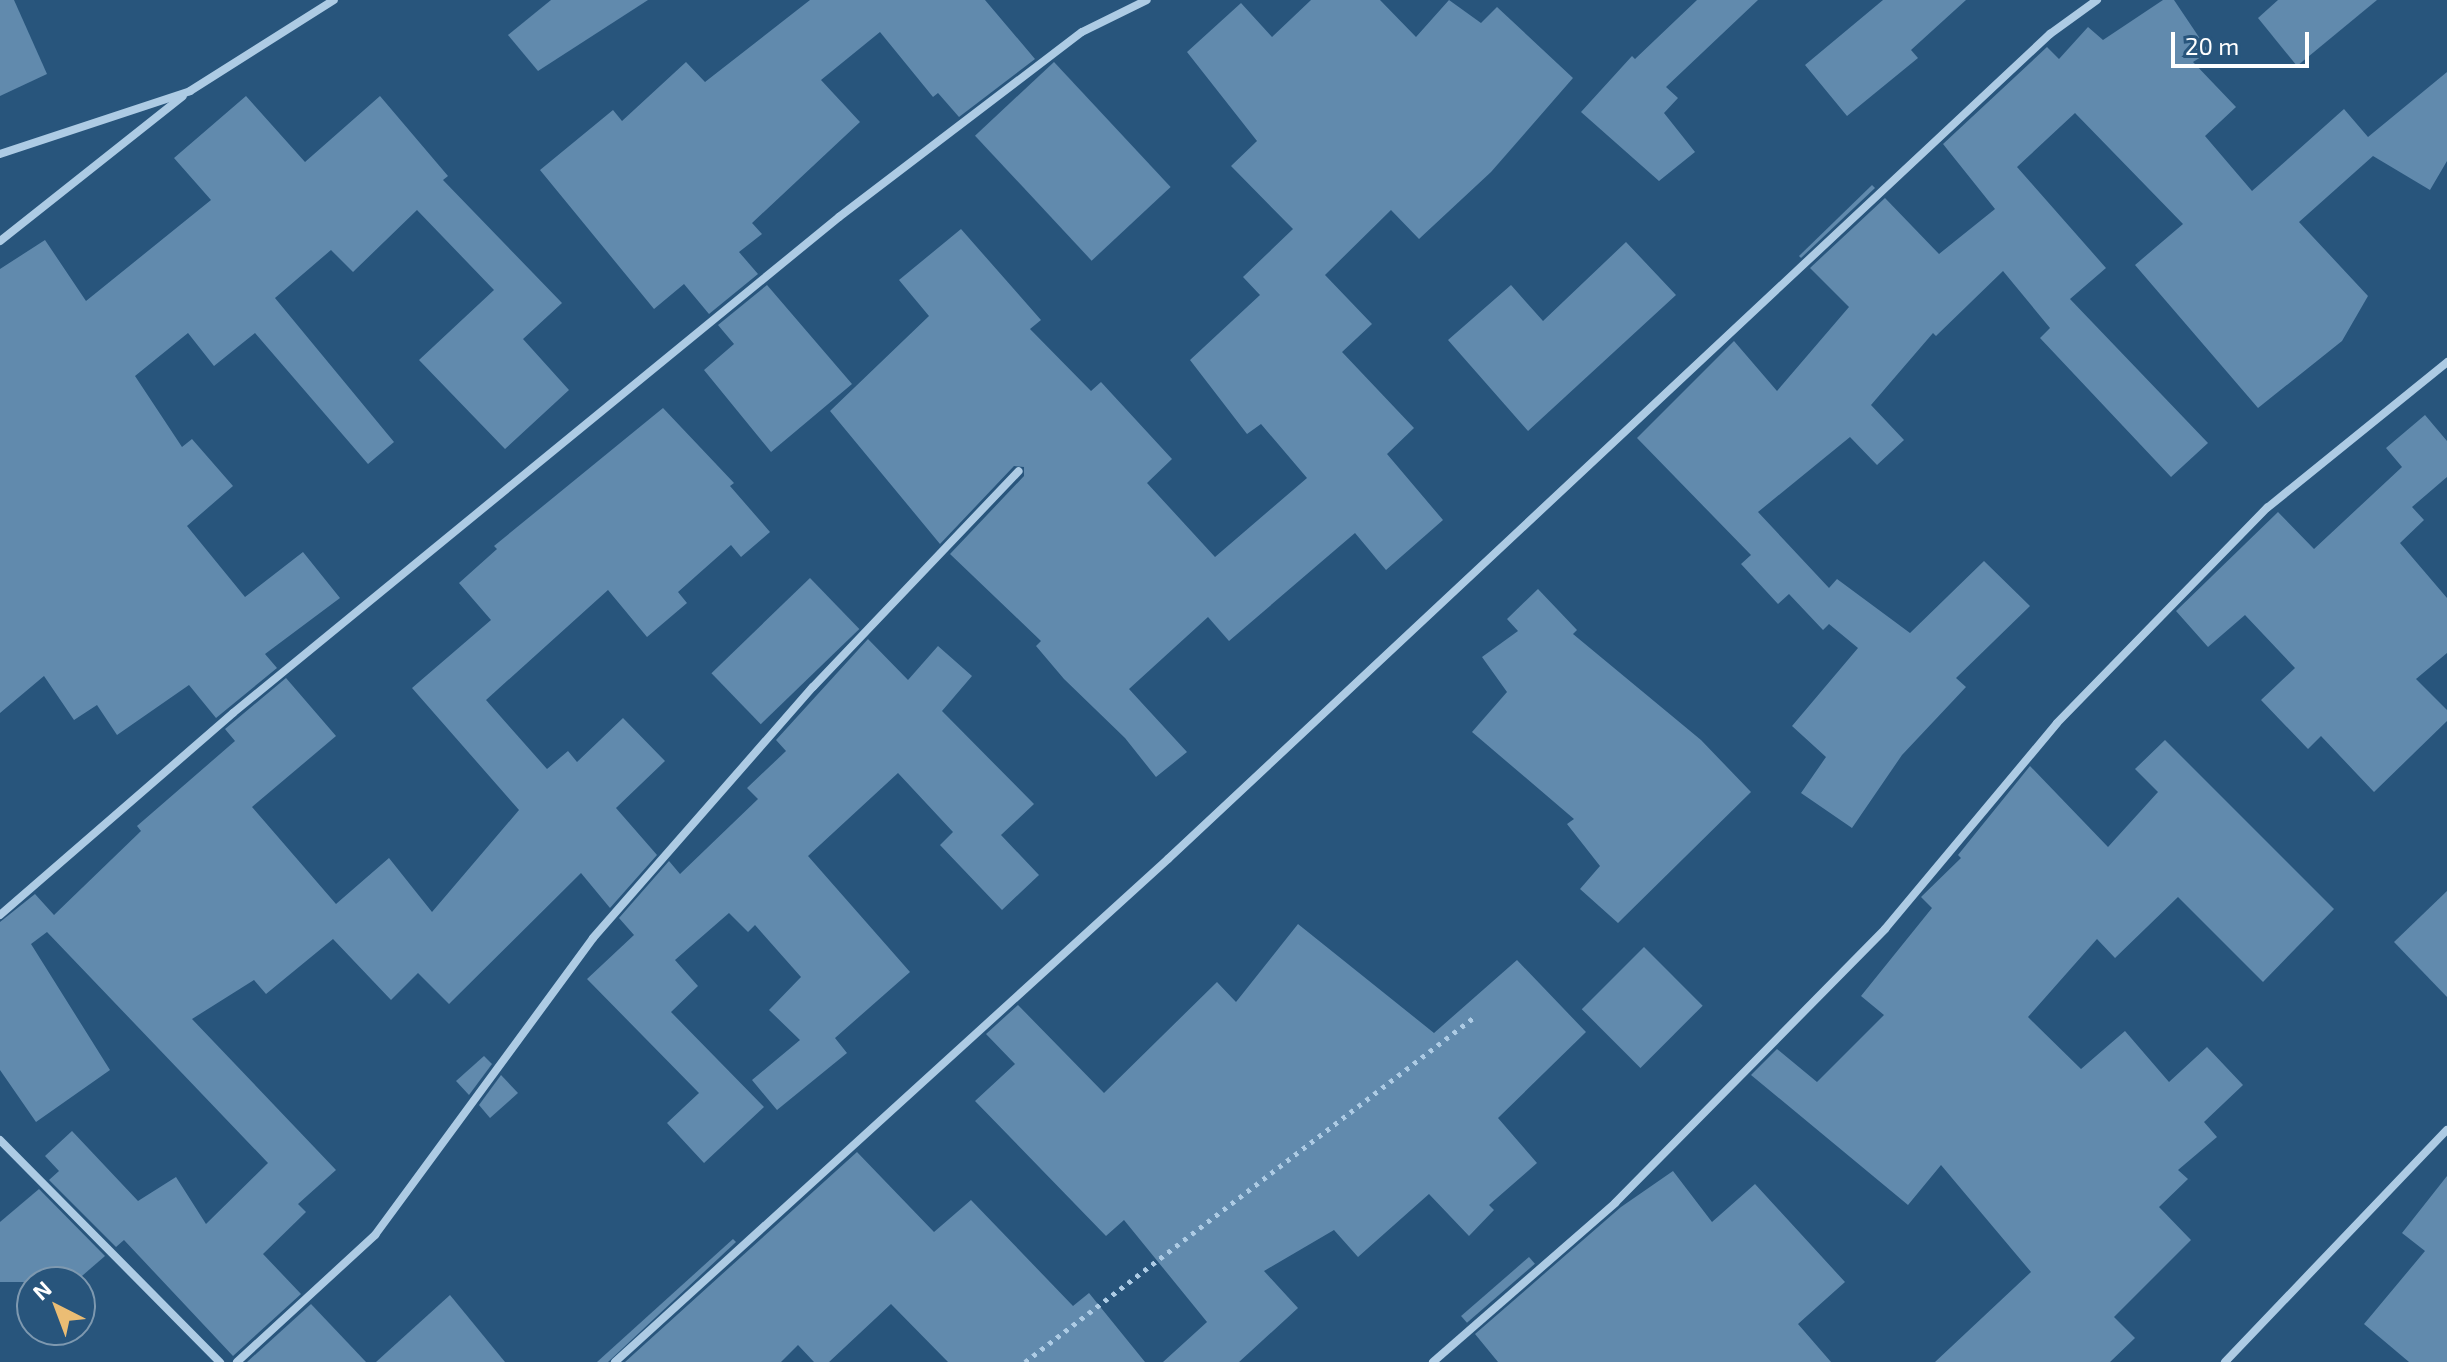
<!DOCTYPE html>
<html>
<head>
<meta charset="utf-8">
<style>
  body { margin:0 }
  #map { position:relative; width:2447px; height:1362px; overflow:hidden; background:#28557c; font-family:"Exo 2",sans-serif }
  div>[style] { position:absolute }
  .building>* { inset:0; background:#618aad; transform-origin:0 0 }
  .path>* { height:5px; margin-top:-2.5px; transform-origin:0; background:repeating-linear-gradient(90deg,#adcbe4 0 4px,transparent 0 10px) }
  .street>* { height:8px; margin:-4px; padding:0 4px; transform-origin:4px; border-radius:4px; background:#adcbe4 }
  span { translate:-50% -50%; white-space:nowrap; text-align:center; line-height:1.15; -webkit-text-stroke:7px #28557c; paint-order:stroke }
  .north { position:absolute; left:16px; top:1266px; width:80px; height:80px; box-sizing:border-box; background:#28557c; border:2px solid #7e99b0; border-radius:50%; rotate:318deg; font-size:22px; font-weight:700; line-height:32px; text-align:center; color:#fff }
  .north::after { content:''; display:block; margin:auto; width:28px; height:36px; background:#ebbd74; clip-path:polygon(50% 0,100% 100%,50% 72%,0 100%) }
  .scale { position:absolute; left:2171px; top:32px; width:138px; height:36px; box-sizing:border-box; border:4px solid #fff; border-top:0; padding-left:10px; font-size:24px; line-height:28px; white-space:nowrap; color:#fff; -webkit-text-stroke:6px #28557c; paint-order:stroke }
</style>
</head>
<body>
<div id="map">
  <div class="building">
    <i style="clip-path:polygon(0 0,14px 0,47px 74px,0 96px)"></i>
    <i style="clip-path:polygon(551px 0,648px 0,538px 71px,508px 35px)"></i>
    <i style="clip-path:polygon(810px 0,985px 0,1035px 59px,959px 117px,938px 93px,933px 97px,880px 32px,821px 80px,860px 122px,752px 223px,762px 234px,739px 252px,758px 274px,709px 314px,684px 284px,654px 309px,540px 170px,613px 110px,622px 121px,686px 62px,705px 82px)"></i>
    <i style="clip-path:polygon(1311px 0,1380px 0,1416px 37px,1449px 0,1481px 23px,1497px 7px,1573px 78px,1491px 172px,1419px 239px,1391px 210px,1325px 275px,1372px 324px,1342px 352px,1414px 428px,1387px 454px,1443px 520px,1386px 570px,1355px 533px,1229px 641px,1208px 617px,1129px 689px,1187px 752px,1156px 777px,1125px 738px,1064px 679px,1036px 646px,1041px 641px,950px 554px,1024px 476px,1024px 467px,1014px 466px,940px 544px,830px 411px,929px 316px,899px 280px,961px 229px,1041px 320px,1030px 329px,1091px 391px,1101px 382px,1172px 459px,1147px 483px,1215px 557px,1307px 478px,1261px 424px,1247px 434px,1190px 360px,1260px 295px,1243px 277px,1293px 229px,1231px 166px,1257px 141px,1187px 52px,1241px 3px,1272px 37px)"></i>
    <i style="clip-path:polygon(1697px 0,1758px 0,1666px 87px,1678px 98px,1664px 113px,1695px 152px,1659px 181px,1581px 112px,1632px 56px,1635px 59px)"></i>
    <i style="clip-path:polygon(1883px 0,1966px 0,1911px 50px,1918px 58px,1847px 116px,1805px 65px)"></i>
    <i style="clip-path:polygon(2163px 0,2174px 0,2209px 52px,2193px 62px,2236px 107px,2205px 136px,2252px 191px,2344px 109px,2368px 137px,2447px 72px,2447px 161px,2430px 190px,2373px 156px,2299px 222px,2368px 296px,2342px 341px,2258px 408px,2135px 265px,2183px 224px,2075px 113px,2017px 167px,2106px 268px,2070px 299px,2208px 443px,2171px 477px,2040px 338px,2050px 328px,2003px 271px,1936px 336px,1933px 333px,1871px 405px,1904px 440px,1877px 465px,1850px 437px,1758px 512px,1829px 588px,1837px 579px,1910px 633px,1984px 561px,2030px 606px,1956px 678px,1966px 687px,1902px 755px,1852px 828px,1801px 793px,1826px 757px,1792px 726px,1858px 648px,1829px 624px,1823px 630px,1789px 594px,1778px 604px,1741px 564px,1751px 555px,1637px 438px,1734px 341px,1777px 391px,1849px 307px,1810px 268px,1885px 198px,1939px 254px,1995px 209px,1943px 144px,2047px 47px,2059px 59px,2088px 27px,2103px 40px)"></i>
    <i style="clip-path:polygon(2278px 0,2377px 0,2297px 66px,2258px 18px)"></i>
    <i style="left:1054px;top:62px;width:171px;height:108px;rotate:47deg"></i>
    <i style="clip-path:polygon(246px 96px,305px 162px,380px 96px,448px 176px,443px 180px,562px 303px,523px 339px,569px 390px,505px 449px,419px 360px,494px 290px,417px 210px,353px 272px,331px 250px,275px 298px,394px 442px,368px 464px,255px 333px,214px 366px,188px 333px,135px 376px,182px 447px,192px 439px,233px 486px,187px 526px,245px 597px,303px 552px,340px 598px,265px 654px,277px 668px,216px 718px,189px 685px,117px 735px,97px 705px,74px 720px,44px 676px,0 713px,0 269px,45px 240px,86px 301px,211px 200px,174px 158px)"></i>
    <i style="clip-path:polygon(1872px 185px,1875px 188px,1801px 258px,1799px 256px)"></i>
    <i style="clip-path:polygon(1626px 242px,1676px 295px,1528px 431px,1448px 340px,1511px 285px,1543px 321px)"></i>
    <i style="clip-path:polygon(767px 285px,852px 384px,771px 452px,704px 370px,734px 344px,718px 325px)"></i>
    <i style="clip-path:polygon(663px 408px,734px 483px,730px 486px,770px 532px,741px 557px,731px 545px,678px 592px,687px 603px,647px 637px,608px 590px,486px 700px,547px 769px,568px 751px,577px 762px,623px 718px,665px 761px,616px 808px,657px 855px,610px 908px,581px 873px,449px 1004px,418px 973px,391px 1000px,333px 939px,266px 994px,254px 980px,192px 1019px,336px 1170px,298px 1204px,306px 1212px,263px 1254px,301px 1294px,233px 1356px,124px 1240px,116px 1247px,49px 1180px,59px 1171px,45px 1156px,72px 1131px,138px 1201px,176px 1177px,206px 1224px,268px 1163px,47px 932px,31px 944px,110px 1070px,36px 1122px,0 1070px,0 922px,35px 894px,54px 915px,141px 831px,137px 826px,235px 741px,225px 729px,286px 678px,336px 736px,252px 807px,336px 904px,389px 858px,432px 912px,519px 810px,412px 688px,491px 620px,459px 583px,497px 549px,494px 546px)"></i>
    <i style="clip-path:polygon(2425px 415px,2447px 441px,2447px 477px,2412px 507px,2424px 520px,2400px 543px,2447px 598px,2447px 653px,2416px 679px,2447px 710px,2447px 721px,2374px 792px,2321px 736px,2308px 749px,2261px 700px,2295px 668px,2245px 615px,2208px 647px,2176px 611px,2278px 512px,2314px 549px,2402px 467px,2386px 448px)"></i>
    <i style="left:810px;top:578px;width:71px;height:137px;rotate:46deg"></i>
    <i style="clip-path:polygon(1538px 589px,1577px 630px,1573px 634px,1701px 740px,1751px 792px,1618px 923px,1580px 889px,1600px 866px,1567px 824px,1574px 819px,1472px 732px,1507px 692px,1482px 657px,1518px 631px,1507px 619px)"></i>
    <i style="clip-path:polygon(868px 639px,908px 680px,938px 646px,972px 676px,942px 711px,1034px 804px,1001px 835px,1039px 875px,1002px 910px,940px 845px,953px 832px,898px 773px,808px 856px,910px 972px,835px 1038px,847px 1053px,777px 1110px,752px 1080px,800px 1040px,769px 1010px,801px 977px,755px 925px,748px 932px,729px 913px,675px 960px,698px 986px,671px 1012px,764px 1107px,704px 1163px,667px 1123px,699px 1093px,587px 979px,634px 935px,619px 918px,669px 861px,680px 874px,758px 799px,747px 788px,786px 751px,776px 740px)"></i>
    <i style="clip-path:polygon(2165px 740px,2334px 909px,2263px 982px,2178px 897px,2115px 958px,2097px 939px,2028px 1017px,2081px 1069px,2125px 1031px,2169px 1082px,2207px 1047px,2243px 1085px,2204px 1122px,2217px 1137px,2178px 1170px,2188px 1179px,2159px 1207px,2191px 1240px,2114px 1317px,2135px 1338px,2110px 1362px,1935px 1362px,2031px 1272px,1941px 1165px,1908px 1205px,1751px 1075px,1777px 1049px,1817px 1082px,1884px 1015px,1861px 996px,1932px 908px,1921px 897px,1961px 858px,1958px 855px,2030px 766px,2108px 847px,2158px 792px,2135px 769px)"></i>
    <i style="clip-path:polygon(2447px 891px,2447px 997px,2394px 942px)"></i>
    <i style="clip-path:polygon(1298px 924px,1434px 1033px,1517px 960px,1586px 1032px,1498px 1118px,1537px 1163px,1489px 1205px,1494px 1210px,1469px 1236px,1429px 1194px,1358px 1257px,1334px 1230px,1264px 1271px,1298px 1308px,1239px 1362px,1163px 1362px,1207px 1322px,1124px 1220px,1106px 1236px,975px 1101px,1015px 1064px,986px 1034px,1018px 1005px,1104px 1093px,1217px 982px,1236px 1002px)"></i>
    <i style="left:1644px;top:947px;width:83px;height:88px;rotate:45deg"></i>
    <i style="clip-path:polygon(484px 1056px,492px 1064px,469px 1095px,456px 1081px)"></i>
    <i style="clip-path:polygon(501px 1075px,518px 1093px,490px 1118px,479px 1105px)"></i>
    <i style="clip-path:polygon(857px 1152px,934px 1232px,971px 1200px,1073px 1306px,1089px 1293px,1145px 1362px,948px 1362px,891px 1304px,829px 1362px,814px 1362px,798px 1345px,781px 1362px,625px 1362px)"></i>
    <i style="clip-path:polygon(1673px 1171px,1712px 1222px,1755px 1184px,1845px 1282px,1798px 1324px,1831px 1362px,1498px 1362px,1475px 1334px,1621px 1207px)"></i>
    <i style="clip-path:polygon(2447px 1176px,2447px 1362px,2409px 1362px,2364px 1324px,2425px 1251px,2402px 1233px)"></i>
    <i style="clip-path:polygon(39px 1189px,105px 1256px,75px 1282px,0 1282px,0 1222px)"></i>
    <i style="clip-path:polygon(733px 1239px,736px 1242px,608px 1362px,597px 1362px)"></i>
    <i style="left:1529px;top:1257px;width:9px;height:90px;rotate:49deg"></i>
    <i style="clip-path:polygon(450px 1295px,505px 1362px,376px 1362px)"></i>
    <i style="clip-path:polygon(311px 1304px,366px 1362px,247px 1362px)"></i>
  </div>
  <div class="path">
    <i style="left:1025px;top:1362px;width:565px;rotate:-37.52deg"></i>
  </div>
  <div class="street">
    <i style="left:0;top:154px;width:200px;rotate:-18.3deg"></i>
    <i style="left:190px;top:91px;width:170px;rotate:-32.3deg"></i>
    <i style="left:0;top:241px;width:233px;rotate:-38.4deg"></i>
    <i style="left:0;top:915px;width:308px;rotate:-40.9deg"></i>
    <i style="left:233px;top:713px;width:783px;rotate:-39.3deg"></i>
    <i style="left:839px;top:217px;width:305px;rotate:-37.3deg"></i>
    <i style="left:1082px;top:32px;width:72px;rotate:-26.2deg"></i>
    <i style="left:0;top:1140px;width:313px;rotate:45.3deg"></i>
    <i style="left:237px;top:1362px;width:188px;rotate:-42.6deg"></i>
    <i style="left:375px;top:1235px;width:368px;rotate:-53.7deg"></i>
    <i style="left:593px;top:938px;width:334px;rotate:-48.8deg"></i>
    <i style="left:813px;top:687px;width:298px;rotate:-46.4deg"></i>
    <i style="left:615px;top:1362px;width:748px;rotate:-42.29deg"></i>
    <i style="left:1168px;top:859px;width:1208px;rotate:-43.09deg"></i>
    <i style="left:2050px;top:34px;width:58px;rotate:-35.9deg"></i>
    <i style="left:1433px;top:1362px;width:242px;rotate:-41.1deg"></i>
    <i style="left:1615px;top:1203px;width:385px;rotate:-45.4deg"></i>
    <i style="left:1885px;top:929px;width:268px;rotate:-50.1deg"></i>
    <i style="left:2057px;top:723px;width:301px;rotate:-45.7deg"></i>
    <i style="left:2267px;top:508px;width:232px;rotate:-39deg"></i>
    <i style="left:2225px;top:1362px;width:321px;rotate:-46.3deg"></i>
  </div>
  <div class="north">N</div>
  <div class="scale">20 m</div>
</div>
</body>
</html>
